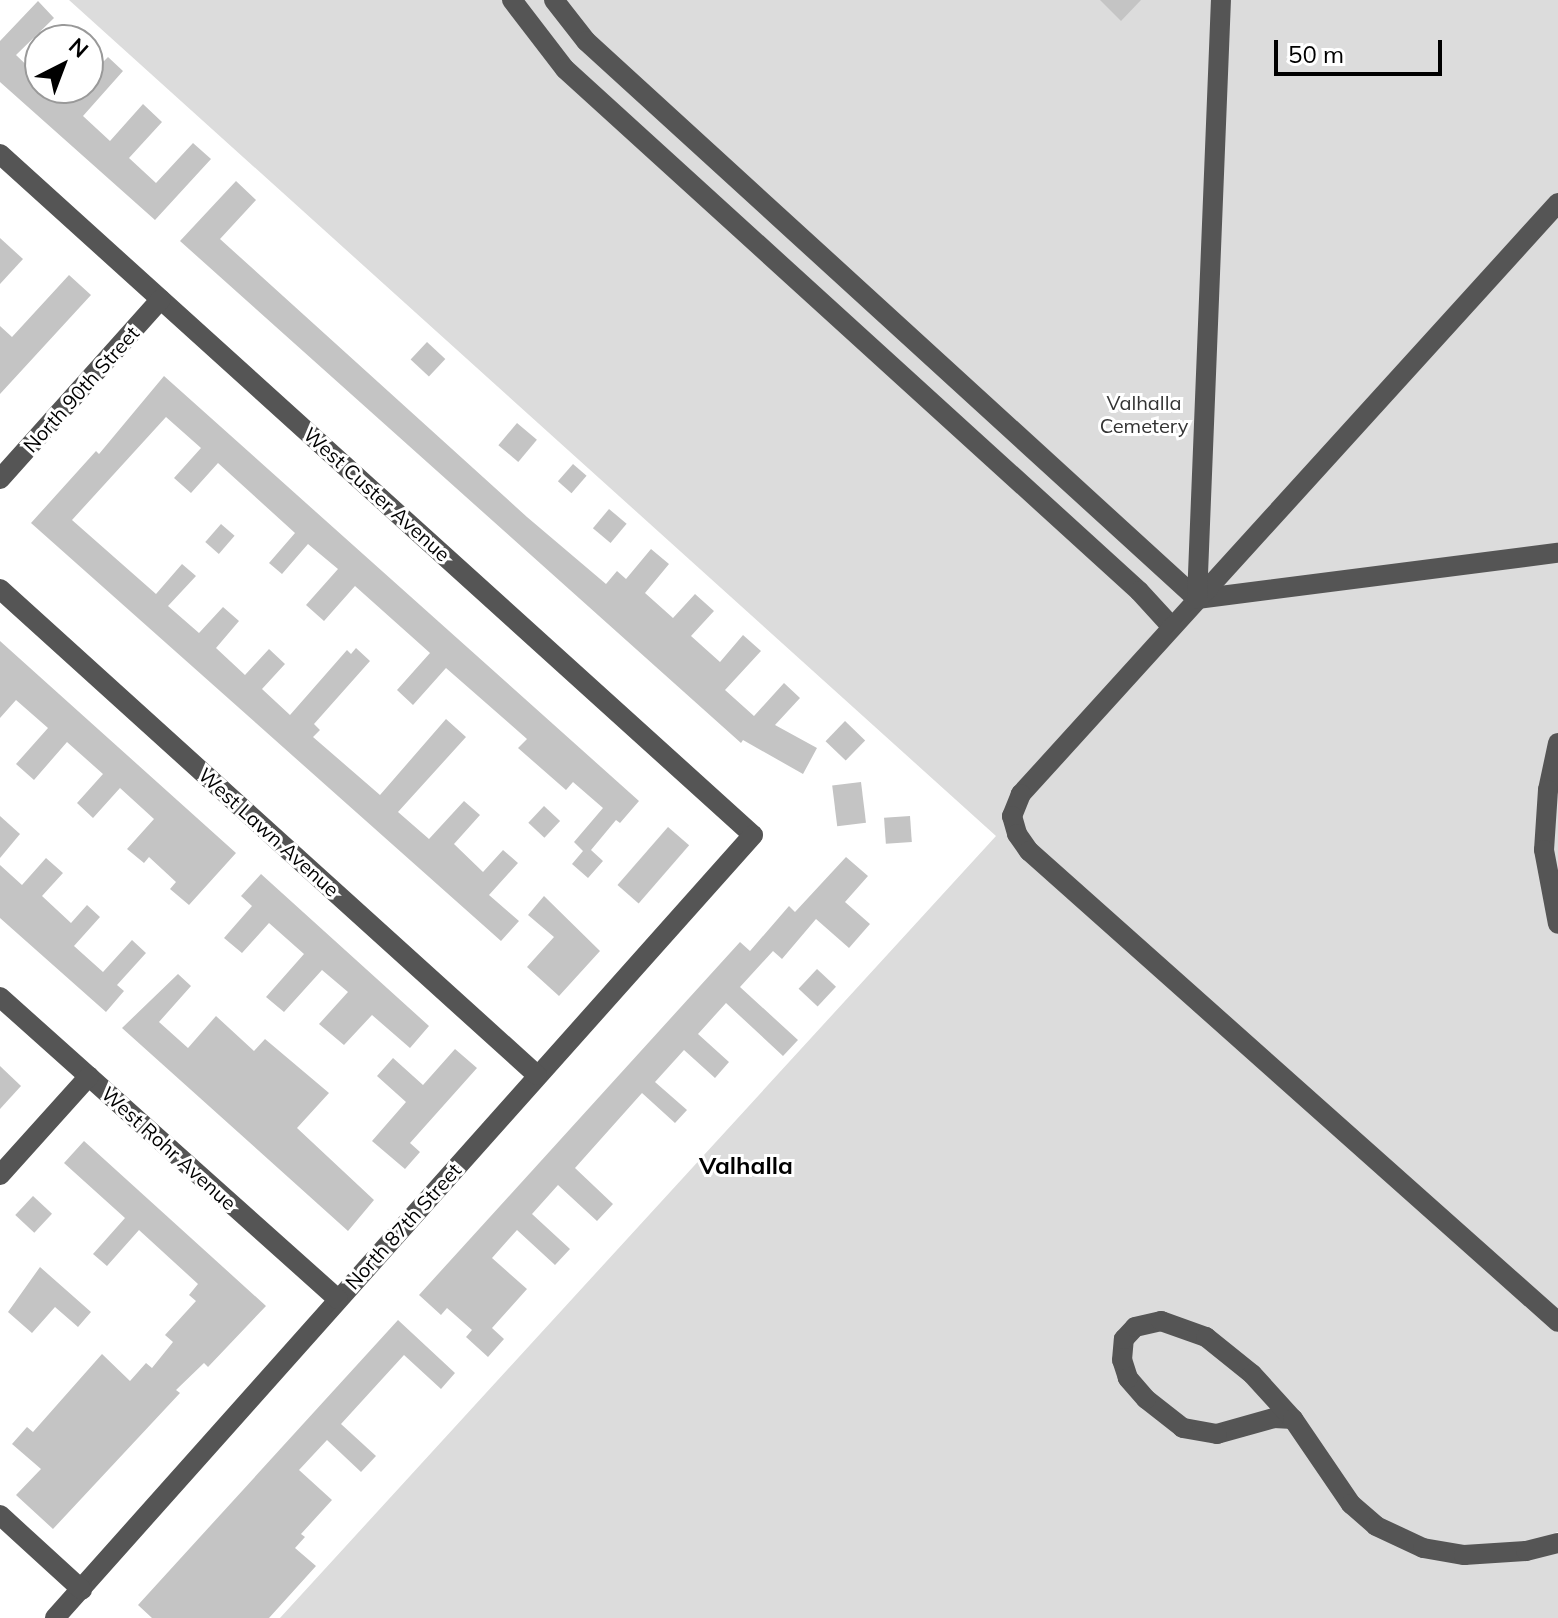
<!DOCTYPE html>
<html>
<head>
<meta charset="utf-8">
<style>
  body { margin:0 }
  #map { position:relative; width:1558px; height:1618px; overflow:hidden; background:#fff; font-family:Mulish,sans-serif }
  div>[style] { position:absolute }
  .green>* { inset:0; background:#dcdcdc }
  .building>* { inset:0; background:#c4c4c4; transform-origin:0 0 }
  .minor>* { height:20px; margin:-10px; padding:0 10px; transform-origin:10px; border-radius:10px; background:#555 }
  span { translate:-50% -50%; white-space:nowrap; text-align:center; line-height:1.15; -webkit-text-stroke:6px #fff; paint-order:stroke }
  .street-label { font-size:20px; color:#000 }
  .park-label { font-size:20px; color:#333 }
  .quarter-label { font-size:24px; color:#000; font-weight:700 }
  .north { position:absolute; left:24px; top:24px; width:80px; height:80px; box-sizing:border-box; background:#fff; border:2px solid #999; border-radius:50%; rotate:42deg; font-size:22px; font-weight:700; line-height:32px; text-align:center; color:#000 }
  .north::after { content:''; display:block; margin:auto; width:28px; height:36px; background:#000; clip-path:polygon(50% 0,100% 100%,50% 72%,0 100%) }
  .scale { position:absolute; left:1274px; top:40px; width:168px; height:36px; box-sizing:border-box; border:4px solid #000; border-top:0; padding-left:10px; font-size:24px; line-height:28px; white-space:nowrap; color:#000; -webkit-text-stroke:6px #fff; paint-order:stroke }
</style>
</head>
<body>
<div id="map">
  <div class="green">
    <i style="clip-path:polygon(69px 0,1558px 0,1558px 1532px,1555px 1533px,1558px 1537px,1558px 1618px,280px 1618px,996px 836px)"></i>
  </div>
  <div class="building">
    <i style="clip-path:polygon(1100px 0,1141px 0,1121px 21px)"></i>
    <i style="clip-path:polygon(38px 1px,54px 18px,16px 55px,40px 78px,40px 88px,88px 88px,88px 62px,96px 69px,108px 57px,123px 71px,83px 116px,110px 141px,143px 104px,162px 122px,129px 158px,156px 183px,193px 143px,211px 159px,155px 220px,0 82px,0 41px)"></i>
    <i style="clip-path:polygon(236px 181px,256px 200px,220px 239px,527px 517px,606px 584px,617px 571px,626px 579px,651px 549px,669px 564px,645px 593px,673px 618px,695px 594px,714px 611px,691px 636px,720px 662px,743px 635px,761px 651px,725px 690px,754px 716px,784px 683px,800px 698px,775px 725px,817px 748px,803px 774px,743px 740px,741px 743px,180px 241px)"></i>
    <i style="clip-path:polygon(0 238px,23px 259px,0 284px)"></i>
    <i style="clip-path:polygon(69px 275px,91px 295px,0 394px,0 326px,12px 337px)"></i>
    <i style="left:427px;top:342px;width:25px;height:24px;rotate:43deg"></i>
    <i style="clip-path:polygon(164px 376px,639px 801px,620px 823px,616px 820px,591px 850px,603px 861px,588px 878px,572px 864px,583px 851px,574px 842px,603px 808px,573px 782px,566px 790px,518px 748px,527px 739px,446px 668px,413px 705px,397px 690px,430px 653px,355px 586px,324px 621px,306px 605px,338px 569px,308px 544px,282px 574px,269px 563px,295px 533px,218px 463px,191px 493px,174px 478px,201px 448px,166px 417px,72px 520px,156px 594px,182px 564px,196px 576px,168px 606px,199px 633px,223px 607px,239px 621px,216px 648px,245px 675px,269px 649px,285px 664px,262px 689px,290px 715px,347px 650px,351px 654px,356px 648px,370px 661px,314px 724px,320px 730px,313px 737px,380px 795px,446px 719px,466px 737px,398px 812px,429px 839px,464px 801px,480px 815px,454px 844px,483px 872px,503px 850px,518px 863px,489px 895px,519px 921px,501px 941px,31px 523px,96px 451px,99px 454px)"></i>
    <i style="left:517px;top:423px;width:26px;height:29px;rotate:40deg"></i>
    <i style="left:573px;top:464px;width:18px;height:23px;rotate:41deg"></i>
    <i style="left:609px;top:509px;width:23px;height:25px;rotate:40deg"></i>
    <i style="left:221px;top:524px;width:18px;height:24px;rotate:41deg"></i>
    <i style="clip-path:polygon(0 641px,236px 853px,189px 905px,170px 889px,176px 882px,149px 857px,144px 863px,127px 849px,154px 819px,120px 788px,93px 818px,77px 803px,103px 774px,67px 742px,34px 780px,16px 764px,48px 728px,16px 700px,0 718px)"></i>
    <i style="left:845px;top:721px;width:28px;height:28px;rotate:44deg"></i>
    <i style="left:861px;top:782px;width:41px;height:29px;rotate:83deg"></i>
    <i style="left:544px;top:806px;width:22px;height:23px;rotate:43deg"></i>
    <i style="clip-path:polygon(0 816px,20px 834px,0 858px)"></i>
    <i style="left:910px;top:816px;width:26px;height:26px;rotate:86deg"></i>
    <i style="left:668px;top:827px;width:28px;height:77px;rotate:41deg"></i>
    <i style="clip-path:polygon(846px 857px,868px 876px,845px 902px,870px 924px,849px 948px,816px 919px,782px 959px,773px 951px,740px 987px,798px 1040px,783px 1056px,726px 1003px,698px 1034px,729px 1062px,715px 1078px,684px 1050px,655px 1082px,687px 1110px,675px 1123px,642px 1093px,575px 1168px,613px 1204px,597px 1221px,558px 1185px,532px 1214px,570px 1249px,555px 1265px,517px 1230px,492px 1258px,527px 1289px,492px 1328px,504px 1339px,488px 1357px,466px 1337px,472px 1330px,447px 1308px,441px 1315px,419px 1295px,740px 942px,750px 951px,789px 906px,795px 912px)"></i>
    <i style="clip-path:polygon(46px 858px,63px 873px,42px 896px,71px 923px,87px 905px,100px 917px,74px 946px,103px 972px,132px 940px,146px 953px,117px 985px,124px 991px,106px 1012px,0 918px,0 865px,22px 885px)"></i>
    <i style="clip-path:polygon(261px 874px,429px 1026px,410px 1048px,372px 1015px,344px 1045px,319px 1024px,348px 992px,322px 970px,284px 1012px,266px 997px,304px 954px,269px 923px,242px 953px,224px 938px,252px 906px,241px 896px)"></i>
    <i style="clip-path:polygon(544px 896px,600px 951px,559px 996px,527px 967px,554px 937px,528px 915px)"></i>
    <i style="left:817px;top:969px;width:26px;height:27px;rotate:43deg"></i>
    <i style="clip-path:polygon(178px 974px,191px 986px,159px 1022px,188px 1048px,216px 1016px,254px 1051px,265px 1039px,329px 1093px,297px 1128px,374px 1200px,348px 1231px,122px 1028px)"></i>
    <i style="clip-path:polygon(455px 1049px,477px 1068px,410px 1143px,420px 1152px,405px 1169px,372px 1141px,406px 1102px,377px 1076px,393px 1058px,423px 1085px)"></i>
    <i style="clip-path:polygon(0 1066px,21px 1086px,0 1109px)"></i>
    <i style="clip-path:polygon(84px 1141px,266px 1306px,208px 1367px,204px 1363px,176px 1390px,180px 1393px,53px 1529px,16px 1495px,41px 1469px,12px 1444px,27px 1427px,33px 1432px,102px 1354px,130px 1381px,146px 1363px,152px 1368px,173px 1342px,165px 1335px,196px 1301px,189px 1295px,198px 1284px,139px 1230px,107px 1266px,93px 1254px,125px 1218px,64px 1163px)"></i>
    <i style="left:33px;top:1196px;width:26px;height:26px;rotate:43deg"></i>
    <i style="clip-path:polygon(40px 1267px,91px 1312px,78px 1327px,55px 1307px,32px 1333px,8px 1312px)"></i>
    <i style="clip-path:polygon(398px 1320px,455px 1373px,441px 1389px,404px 1355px,341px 1424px,376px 1456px,361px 1472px,327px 1440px,299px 1470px,332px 1500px,301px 1534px,305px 1537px,295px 1548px,316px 1566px,269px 1618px,152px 1618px,138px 1605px)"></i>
  </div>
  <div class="minor">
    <i style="left:512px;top:0;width:87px;rotate:52.5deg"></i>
    <i style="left:565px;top:69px;width:776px;rotate:42.28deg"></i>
    <i style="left:1139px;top:591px;width:49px;rotate:47.5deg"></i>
    <i style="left:554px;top:0;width:52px;rotate:52deg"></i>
    <i style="left:586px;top:41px;width:827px;rotate:42.4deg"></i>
    <i style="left:1197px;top:599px;width:364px;rotate:-7.3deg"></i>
    <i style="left:0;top:154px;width:1015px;rotate:42.13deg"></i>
    <i style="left:753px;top:835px;width:1049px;rotate:131.72deg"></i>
    <i style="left:1558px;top:203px;width:799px;rotate:132.26deg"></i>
    <i style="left:1021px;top:794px;width:24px;rotate:112deg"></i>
    <i style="left:1012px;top:816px;width:19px;rotate:74deg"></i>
    <i style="left:1017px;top:834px;width:21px;rotate:55deg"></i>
    <i style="left:1029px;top:851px;width:708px;rotate:41.68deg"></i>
    <i style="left:0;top:479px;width:241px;rotate:-48.2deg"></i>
    <i style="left:0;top:589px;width:724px;rotate:42.15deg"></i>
    <i style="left:1197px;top:599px;width:599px;rotate:-87.71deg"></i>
    <i style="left:1558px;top:743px;width:48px;rotate:102deg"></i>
    <i style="left:1548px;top:790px;width:60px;rotate:93.8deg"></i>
    <i style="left:1544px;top:850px;width:75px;rotate:79.3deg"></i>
    <i style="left:0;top:997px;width:453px;rotate:41.8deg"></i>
    <i style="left:0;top:1175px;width:133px;rotate:-48deg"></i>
    <i style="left:1293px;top:1419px;width:19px;rotate:-177deg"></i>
    <i style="left:1274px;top:1418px;width:59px;rotate:164.3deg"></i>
    <i style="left:1217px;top:1434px;width:35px;rotate:-170deg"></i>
    <i style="left:1183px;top:1428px;width:47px;rotate:-141.9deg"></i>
    <i style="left:1146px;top:1399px;width:28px;rotate:-131deg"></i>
    <i style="left:1128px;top:1378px;width:19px;rotate:-108deg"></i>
    <i style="left:1122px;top:1360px;width:21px;rotate:-85deg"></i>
    <i style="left:1124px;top:1339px;width:16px;rotate:-47deg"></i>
    <i style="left:1135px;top:1327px;width:27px;rotate:-13deg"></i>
    <i style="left:1161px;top:1321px;width:48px;rotate:19.6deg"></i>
    <i style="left:1206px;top:1337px;width:59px;rotate:38.8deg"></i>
    <i style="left:1252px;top:1374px;width:61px;rotate:47.7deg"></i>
    <i style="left:1293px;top:1419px;width:103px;rotate:55.7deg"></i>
    <i style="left:1351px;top:1504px;width:33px;rotate:41deg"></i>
    <i style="left:1376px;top:1526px;width:52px;rotate:25.1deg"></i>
    <i style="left:1423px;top:1548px;width:42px;rotate:9.7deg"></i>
    <i style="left:1464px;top:1555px;width:62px;rotate:-3.7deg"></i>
    <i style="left:1526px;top:1551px;width:33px;rotate:-14deg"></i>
    <i style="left:0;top:1515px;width:111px;rotate:42.4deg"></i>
  </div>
  <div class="street-label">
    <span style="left:81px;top:389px;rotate:-48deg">North 90th Street</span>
    <span style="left:377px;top:494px;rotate:42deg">West Custer Avenue</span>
    <span style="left:269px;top:832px;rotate:42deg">West Lawn Avenue</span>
    <span style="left:169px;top:1148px;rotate:42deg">West Rohr Avenue</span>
    <span style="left:403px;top:1226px;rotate:-48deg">North 87th Street</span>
  </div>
  <div class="park-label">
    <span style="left:1144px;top:414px">Valhalla<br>Cemetery</span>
  </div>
  <div class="quarter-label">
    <span style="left:746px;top:1166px">Valhalla</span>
  </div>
  <div class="north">N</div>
  <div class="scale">50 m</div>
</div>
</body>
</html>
